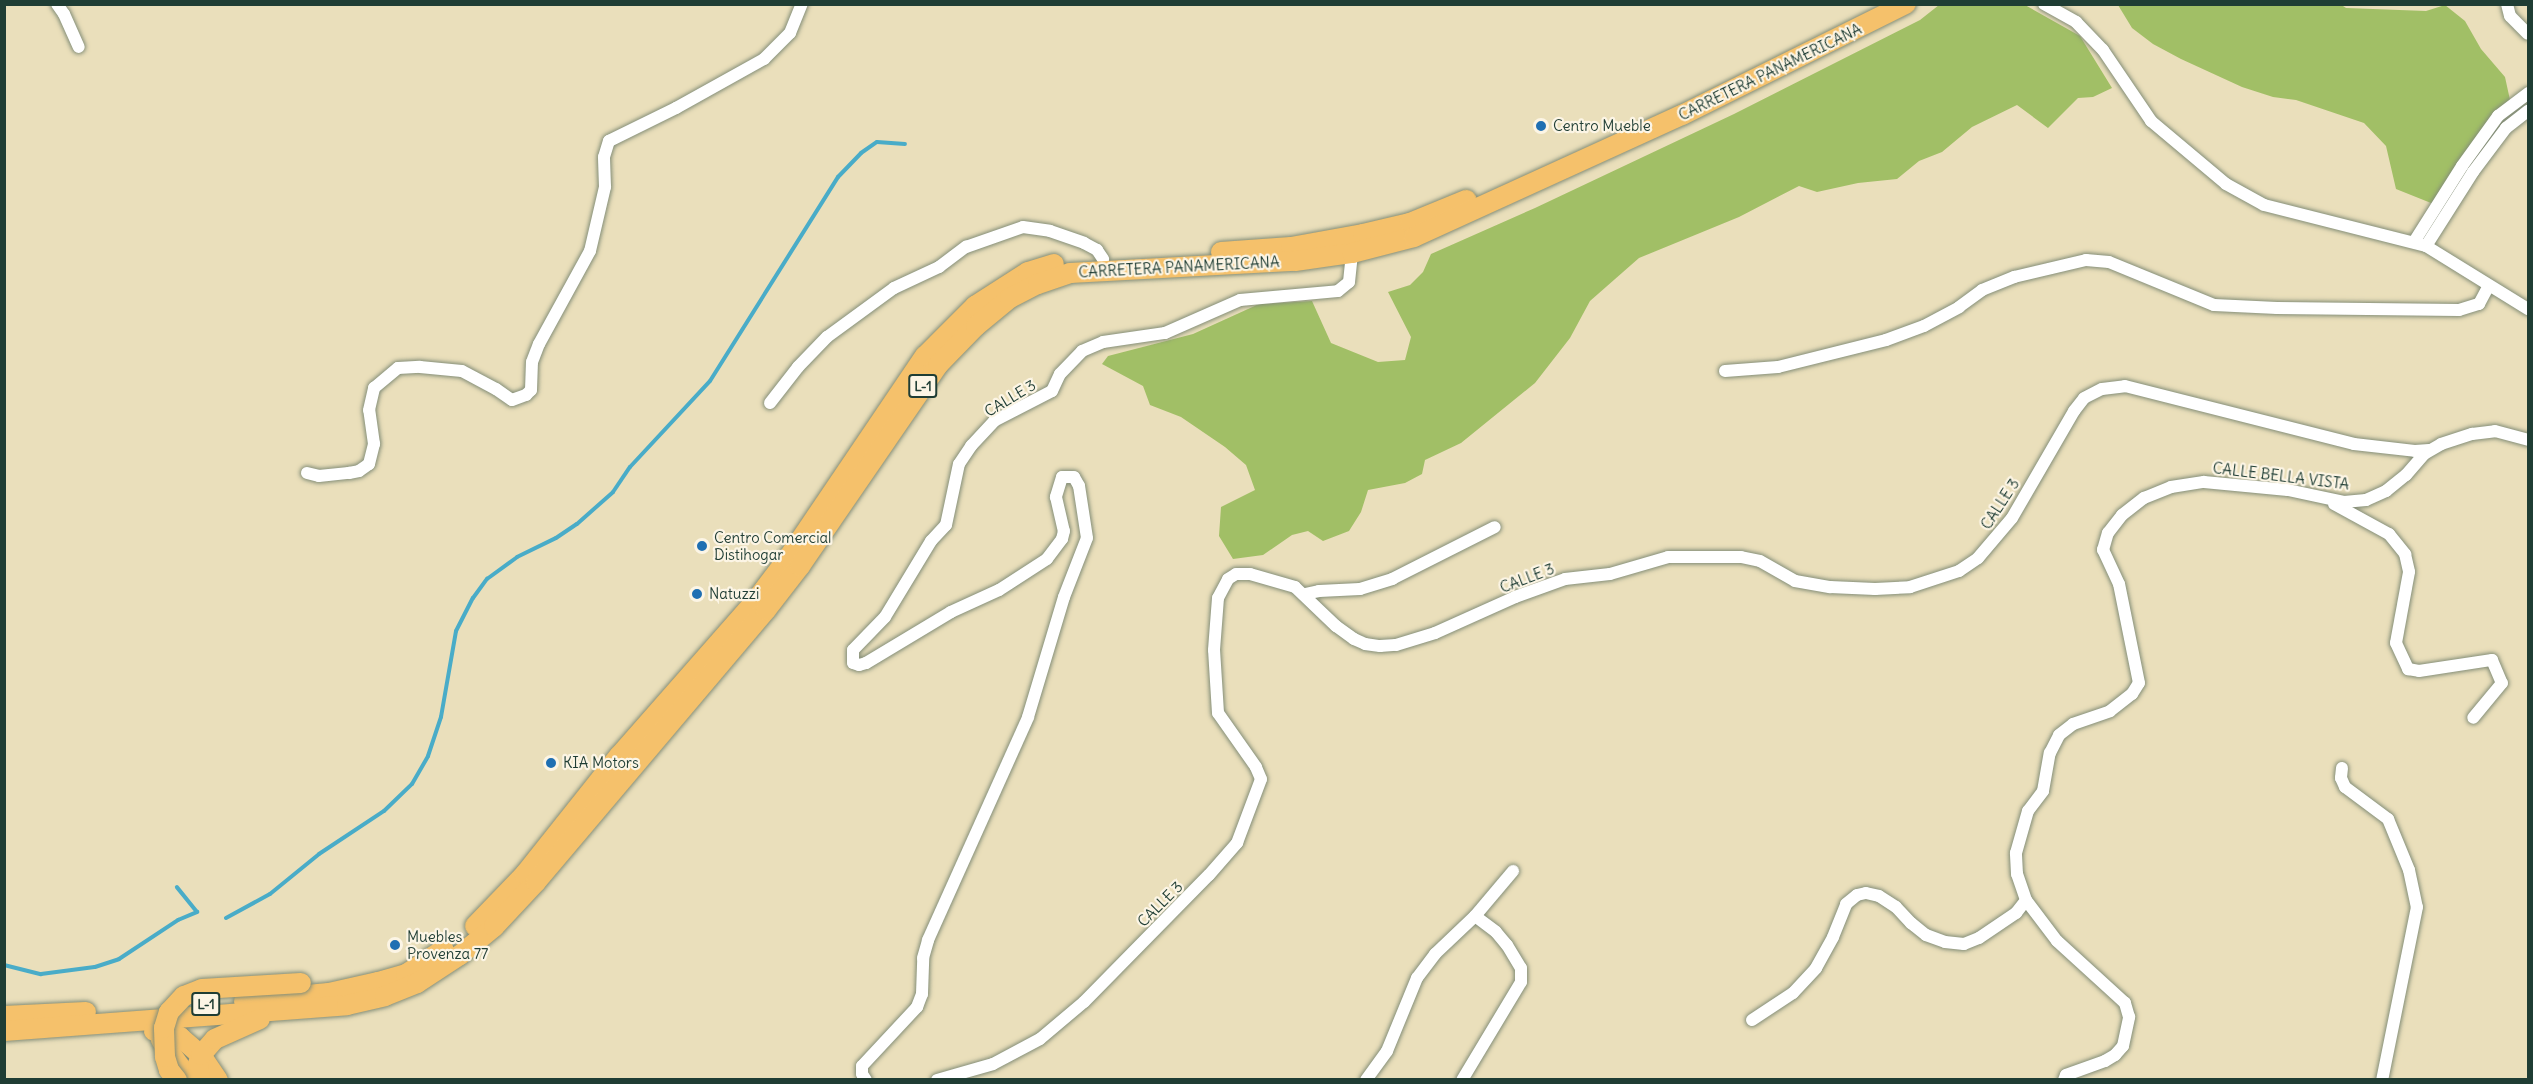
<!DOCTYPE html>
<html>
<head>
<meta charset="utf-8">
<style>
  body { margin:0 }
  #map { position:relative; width:2533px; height:1084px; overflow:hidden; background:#eadfbb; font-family:Delius,sans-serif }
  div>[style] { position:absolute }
  .green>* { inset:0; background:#a1bf66 }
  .stream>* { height:4px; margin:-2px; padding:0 2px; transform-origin:2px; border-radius:2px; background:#49acc8 }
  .roads { filter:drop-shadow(0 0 2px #848e78) drop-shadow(0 0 2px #848e78) }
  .minor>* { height:12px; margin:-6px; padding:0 6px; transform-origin:6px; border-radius:6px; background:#fff }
  .primary>* { height:20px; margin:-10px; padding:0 10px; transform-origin:10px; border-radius:10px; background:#f5c16b }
  .bridges { filter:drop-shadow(0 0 2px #848e78) drop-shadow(0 0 2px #848e78) }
  .primary-bridge>* { height:20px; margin:-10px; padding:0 10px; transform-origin:10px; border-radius:10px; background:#f5c16b }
  .dots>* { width:16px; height:16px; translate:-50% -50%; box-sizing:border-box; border:3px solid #fcf5e5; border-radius:50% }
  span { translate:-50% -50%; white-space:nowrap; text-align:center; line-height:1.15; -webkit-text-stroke:4.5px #fcf5e5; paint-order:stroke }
  .shield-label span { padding:2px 4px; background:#fcf5e5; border:2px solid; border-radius:4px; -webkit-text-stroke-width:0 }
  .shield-label { font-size:14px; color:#1f3d34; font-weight:700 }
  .street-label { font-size:15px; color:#1f3d34 }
  .poi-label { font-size:15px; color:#1f3d34 }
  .left { translate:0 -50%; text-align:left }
  .frame { position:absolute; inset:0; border:6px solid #1f3d34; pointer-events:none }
</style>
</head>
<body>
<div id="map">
  <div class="green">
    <i style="clip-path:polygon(2340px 4px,2346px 8px,2426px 11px,2445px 5px,2465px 21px,2481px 49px,2505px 77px,2510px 100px,2436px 205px,2396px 189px,2386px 146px,2364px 123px,2296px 100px,2273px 97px,2242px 87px,2181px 59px,2153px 44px,2132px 28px,2118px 5px)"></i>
    <i style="clip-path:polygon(1939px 5px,2025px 5px,2080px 36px,2112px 88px,2093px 97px,2078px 98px,2048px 128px,2017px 105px,1972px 127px,1942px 152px,1919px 161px,1897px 179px,1858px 183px,1817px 192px,1799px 186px,1739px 217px,1639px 258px,1590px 301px,1570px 338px,1535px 383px,1461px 443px,1425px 460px,1422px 474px,1405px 483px,1368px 490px,1361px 512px,1349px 531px,1323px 541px,1308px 531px,1292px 535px,1263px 555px,1233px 559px,1219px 536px,1221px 507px,1255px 490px,1246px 465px,1225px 447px,1181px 417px,1150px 405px,1143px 386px,1102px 364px,1108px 356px,1193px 334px,1259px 304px,1312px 301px,1331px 343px,1378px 362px,1405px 360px,1411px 337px,1388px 292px,1410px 285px,1423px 272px,1431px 254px,1535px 208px,1734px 114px,1920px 20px)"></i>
  </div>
  <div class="stream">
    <i style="left:226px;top:918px;width:50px;rotate:-28.6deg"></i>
    <i style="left:270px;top:894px;width:63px;rotate:-39.2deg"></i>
    <i style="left:319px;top:854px;width:78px;rotate:-33.5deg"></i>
    <i style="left:384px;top:811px;width:39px;rotate:-44deg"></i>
    <i style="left:412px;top:784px;width:32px;rotate:-60deg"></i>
    <i style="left:428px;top:756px;width:41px;rotate:-71.6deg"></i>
    <i style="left:441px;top:717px;width:87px;rotate:-80.1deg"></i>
    <i style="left:456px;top:631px;width:37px;rotate:-63deg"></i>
    <i style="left:473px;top:598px;width:24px;rotate:-54deg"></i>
    <i style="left:487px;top:579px;width:37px;rotate:-36deg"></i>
    <i style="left:517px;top:557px;width:43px;rotate:-26deg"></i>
    <i style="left:556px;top:538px;width:25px;rotate:-34deg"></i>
    <i style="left:577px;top:524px;width:48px;rotate:-41.6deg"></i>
    <i style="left:613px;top:492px;width:30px;rotate:-56deg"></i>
    <i style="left:630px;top:467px;width:117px;rotate:-47.1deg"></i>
    <i style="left:710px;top:381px;width:241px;rotate:-57.9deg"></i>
    <i style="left:838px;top:177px;width:33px;rotate:-46deg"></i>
    <i style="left:861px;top:153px;width:19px;rotate:-35deg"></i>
    <i style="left:877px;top:142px;width:28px;rotate:4deg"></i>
    <i style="left:4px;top:965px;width:38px;rotate:14deg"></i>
    <i style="left:41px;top:974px;width:54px;rotate:-7.4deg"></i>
    <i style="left:95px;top:967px;width:25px;rotate:-18deg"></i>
    <i style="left:119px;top:959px;width:71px;rotate:-33.5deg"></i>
    <i style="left:178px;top:920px;width:21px;rotate:-23deg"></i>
    <i style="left:197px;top:912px;width:32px;rotate:-129deg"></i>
  </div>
  <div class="roads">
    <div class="minor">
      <i style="left:57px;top:4px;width:12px;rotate:55deg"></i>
      <i style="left:64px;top:14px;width:36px;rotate:66deg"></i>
      <i style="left:2044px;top:4px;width:37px;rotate:29deg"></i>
      <i style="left:2076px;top:22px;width:39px;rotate:46deg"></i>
      <i style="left:2103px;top:50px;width:86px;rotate:55.9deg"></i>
      <i style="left:2151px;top:121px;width:98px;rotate:40deg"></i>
      <i style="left:2226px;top:184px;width:43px;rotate:28.9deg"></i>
      <i style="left:2264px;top:205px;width:167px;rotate:14.2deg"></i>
      <i style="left:2426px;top:246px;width:120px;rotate:31.7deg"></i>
      <i style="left:2507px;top:4px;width:12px;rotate:76deg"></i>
      <i style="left:2510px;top:16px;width:25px;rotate:45deg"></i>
      <i style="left:2414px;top:242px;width:90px;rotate:-57.7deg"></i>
      <i style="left:2462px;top:166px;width:62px;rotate:-54.2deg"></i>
      <i style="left:2498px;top:116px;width:38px;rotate:-37deg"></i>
      <i style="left:2426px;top:246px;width:88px;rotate:-57.6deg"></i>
      <i style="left:2473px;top:172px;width:55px;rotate:-53.1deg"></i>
      <i style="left:2506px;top:128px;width:28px;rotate:-38deg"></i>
      <i style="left:1725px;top:371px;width:53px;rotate:-4.3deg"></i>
      <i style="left:1778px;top:367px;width:111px;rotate:-14deg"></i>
      <i style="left:1886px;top:340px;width:40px;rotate:-20.2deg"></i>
      <i style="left:1924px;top:326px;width:40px;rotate:-28deg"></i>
      <i style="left:1959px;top:307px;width:29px;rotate:-36deg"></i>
      <i style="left:1982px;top:290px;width:35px;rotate:-22deg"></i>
      <i style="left:2014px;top:277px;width:74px;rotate:-13.3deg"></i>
      <i style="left:2086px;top:260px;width:23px;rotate:5deg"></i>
      <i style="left:2109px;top:262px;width:113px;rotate:22.3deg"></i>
      <i style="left:2214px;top:305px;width:63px;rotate:2.7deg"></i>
      <i style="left:2277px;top:308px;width:182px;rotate:0.6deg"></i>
      <i style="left:2459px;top:310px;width:21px;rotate:-17deg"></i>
      <i style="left:2479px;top:304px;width:21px;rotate:-62deg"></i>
      <i style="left:770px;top:403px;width:46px;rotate:-52.1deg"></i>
      <i style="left:798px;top:367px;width:42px;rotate:-46deg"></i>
      <i style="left:827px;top:337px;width:83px;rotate:-36.2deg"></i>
      <i style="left:894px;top:288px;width:50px;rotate:-25deg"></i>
      <i style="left:939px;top:267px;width:34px;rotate:-37deg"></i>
      <i style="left:966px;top:247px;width:60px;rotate:-19.3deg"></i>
      <i style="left:1023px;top:227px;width:27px;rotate:8deg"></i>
      <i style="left:1050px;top:231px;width:36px;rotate:19deg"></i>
      <i style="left:1084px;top:243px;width:15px;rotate:28deg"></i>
      <i style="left:1097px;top:250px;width:11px;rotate:56deg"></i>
      <i style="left:307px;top:473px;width:12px;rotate:14deg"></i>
      <i style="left:319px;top:476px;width:30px;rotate:-6deg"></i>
      <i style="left:349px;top:473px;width:10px;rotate:-11deg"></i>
      <i style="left:359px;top:471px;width:12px;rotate:-35deg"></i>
      <i style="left:369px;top:464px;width:21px;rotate:-76deg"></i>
      <i style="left:374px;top:444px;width:34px;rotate:-98deg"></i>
      <i style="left:369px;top:410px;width:23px;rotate:-77deg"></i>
      <i style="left:374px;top:388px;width:31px;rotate:-40deg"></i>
      <i style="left:398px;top:368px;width:22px;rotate:-3deg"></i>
      <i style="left:420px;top:367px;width:42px;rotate:5.4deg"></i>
      <i style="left:462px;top:371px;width:38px;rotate:28deg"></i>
      <i style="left:496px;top:389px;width:19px;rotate:35deg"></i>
      <i style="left:512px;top:400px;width:15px;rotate:-20deg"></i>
      <i style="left:526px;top:395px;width:7px;rotate:-45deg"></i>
      <i style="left:531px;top:390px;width:28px;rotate:-88deg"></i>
      <i style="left:532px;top:362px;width:19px;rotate:-69deg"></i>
      <i style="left:539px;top:344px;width:106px;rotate:-61.3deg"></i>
      <i style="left:590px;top:251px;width:66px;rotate:-76.8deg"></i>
      <i style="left:605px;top:187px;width:30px;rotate:-92deg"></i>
      <i style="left:604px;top:157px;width:17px;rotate:-73deg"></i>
      <i style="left:609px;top:141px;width:75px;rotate:-26.2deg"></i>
      <i style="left:676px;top:108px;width:101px;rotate:-29.1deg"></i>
      <i style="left:764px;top:59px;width:37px;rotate:-45deg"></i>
      <i style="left:790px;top:33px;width:31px;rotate:-68deg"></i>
      <i style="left:2334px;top:504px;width:63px;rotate:28.6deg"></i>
      <i style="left:2389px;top:534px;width:26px;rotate:51deg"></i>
      <i style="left:2405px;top:554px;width:18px;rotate:77deg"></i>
      <i style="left:2409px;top:572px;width:72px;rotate:100.4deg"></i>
      <i style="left:2396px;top:643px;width:29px;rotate:65deg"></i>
      <i style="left:2408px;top:669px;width:11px;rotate:10deg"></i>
      <i style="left:2419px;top:671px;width:74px;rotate:-8.6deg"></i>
      <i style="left:2492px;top:660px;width:25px;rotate:67deg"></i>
      <i style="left:2502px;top:683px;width:45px;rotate:129.6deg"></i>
      <i style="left:1305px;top:594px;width:14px;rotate:-12deg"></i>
      <i style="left:1319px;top:591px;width:41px;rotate:-2.8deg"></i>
      <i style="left:1360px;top:589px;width:34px;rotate:-17deg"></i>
      <i style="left:1392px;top:579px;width:115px;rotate:-26.8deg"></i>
      <i style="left:2342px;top:768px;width:10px;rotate:96deg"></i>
      <i style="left:2341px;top:778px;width:10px;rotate:66deg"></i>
      <i style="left:2345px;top:787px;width:54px;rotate:36.7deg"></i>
      <i style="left:2388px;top:819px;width:55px;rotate:67.6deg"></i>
      <i style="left:2409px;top:870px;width:38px;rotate:78deg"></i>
      <i style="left:2417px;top:907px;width:177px;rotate:101.4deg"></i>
      <i style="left:1475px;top:916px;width:59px;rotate:-49.8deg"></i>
      <i style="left:1752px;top:1020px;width:49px;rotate:-33.4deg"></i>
      <i style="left:1793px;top:993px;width:34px;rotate:-47deg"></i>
      <i style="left:1816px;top:968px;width:35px;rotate:-61deg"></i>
      <i style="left:1833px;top:937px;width:35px;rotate:-68deg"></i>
      <i style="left:1846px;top:904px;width:14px;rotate:-39deg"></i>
      <i style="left:1857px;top:895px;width:9px;rotate:-13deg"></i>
      <i style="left:1866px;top:893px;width:13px;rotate:13deg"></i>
      <i style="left:1879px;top:896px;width:20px;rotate:33deg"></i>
      <i style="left:1896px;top:907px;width:22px;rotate:47deg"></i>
      <i style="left:1911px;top:923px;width:19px;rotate:39deg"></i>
      <i style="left:1926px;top:935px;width:20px;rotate:20deg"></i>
      <i style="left:1945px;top:942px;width:19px;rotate:6deg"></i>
      <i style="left:1964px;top:944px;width:16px;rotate:-22deg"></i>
      <i style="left:1979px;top:938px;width:45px;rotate:-34deg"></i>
      <i style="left:2016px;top:913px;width:16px;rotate:-52deg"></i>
      <i style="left:866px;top:1080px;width:7px;rotate:-124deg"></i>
      <i style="left:862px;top:1074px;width:8px;rotate:-90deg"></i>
      <i style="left:862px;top:1066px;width:81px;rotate:-47deg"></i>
      <i style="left:917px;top:1007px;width:14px;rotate:-69deg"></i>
      <i style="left:922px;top:994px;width:36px;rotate:-88deg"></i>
      <i style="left:923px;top:958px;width:19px;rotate:-74deg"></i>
      <i style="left:928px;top:940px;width:244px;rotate:-65.8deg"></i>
      <i style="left:1028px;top:717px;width:125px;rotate:-73.3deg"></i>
      <i style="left:1064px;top:597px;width:63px;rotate:-68.7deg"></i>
      <i style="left:1087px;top:538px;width:53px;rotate:-98.7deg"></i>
      <i style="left:1079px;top:486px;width:10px;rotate:-119deg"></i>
      <i style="left:1074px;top:477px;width:12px;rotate:180deg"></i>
      <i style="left:1062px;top:477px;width:21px;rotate:107deg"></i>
      <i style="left:1056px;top:497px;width:35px;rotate:77deg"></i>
      <i style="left:1064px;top:531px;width:8px;rotate:104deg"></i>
      <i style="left:1062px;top:539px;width:25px;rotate:127deg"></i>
      <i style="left:1047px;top:559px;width:57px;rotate:147.1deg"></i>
      <i style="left:999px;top:590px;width:53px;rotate:155.4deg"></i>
      <i style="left:951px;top:612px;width:99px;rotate:149deg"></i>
      <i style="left:866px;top:663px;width:7px;rotate:164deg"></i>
      <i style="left:859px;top:665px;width:6px;rotate:-162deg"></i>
      <i style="left:853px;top:663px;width:13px;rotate:-90deg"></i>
      <i style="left:853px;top:650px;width:46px;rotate:-45.9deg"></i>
      <i style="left:885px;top:617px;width:89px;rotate:-58.8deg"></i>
      <i style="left:931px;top:541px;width:22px;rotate:-47deg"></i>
      <i style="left:946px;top:525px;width:62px;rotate:-78deg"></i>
      <i style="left:959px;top:464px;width:22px;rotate:-56deg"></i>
      <i style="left:971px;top:446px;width:34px;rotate:-47deg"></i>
      <i style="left:994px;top:421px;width:65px;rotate:-27.3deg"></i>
      <i style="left:1052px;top:391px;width:19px;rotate:-65deg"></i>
      <i style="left:1060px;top:374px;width:32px;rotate:-46deg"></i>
      <i style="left:1082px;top:351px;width:23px;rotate:-23deg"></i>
      <i style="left:1103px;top:342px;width:63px;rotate:-8.3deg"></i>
      <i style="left:1165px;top:333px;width:82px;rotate:-23.7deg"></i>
      <i style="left:1240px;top:300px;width:98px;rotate:-5.2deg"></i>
      <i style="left:1338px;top:291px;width:14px;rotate:-39deg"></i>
      <i style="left:1349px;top:282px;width:29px;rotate:-84deg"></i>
      <i style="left:937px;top:1080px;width:58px;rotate:-15.9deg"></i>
      <i style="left:993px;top:1064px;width:53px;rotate:-28deg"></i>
      <i style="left:1040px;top:1039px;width:57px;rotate:-40.1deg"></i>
      <i style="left:1084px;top:1002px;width:178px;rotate:-45.5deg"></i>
      <i style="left:1209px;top:875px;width:43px;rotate:-48.8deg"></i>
      <i style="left:1237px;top:843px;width:68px;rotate:-69.4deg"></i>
      <i style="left:1261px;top:779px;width:13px;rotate:-113deg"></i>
      <i style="left:1256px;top:767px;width:66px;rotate:-125.1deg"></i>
      <i style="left:1218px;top:713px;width:63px;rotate:-93.6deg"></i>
      <i style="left:1214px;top:650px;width:52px;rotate:-85.6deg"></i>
      <i style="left:1218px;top:598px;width:21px;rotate:-62deg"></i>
      <i style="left:1228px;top:579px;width:9px;rotate:-32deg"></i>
      <i style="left:1236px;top:574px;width:14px"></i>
      <i style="left:1250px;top:574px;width:47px;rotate:16.1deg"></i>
      <i style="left:1295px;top:587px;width:57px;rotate:43.6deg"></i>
      <i style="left:1336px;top:626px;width:22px;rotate:36deg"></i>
      <i style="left:1354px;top:639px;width:12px;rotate:24deg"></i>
      <i style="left:1365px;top:644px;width:15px;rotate:8deg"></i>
      <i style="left:1380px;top:646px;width:16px;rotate:-4deg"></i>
      <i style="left:1396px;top:645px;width:41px;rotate:-17.1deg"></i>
      <i style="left:1435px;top:633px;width:88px;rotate:-24.2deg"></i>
      <i style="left:1515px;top:597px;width:53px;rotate:-19.8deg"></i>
      <i style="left:1565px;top:579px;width:45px;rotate:-6.3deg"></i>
      <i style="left:1610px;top:574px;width:60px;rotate:-16.3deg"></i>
      <i style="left:1668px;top:557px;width:73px"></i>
      <i style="left:1741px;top:557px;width:19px;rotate:12deg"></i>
      <i style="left:1760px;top:561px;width:40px;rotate:29.7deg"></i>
      <i style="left:1795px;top:581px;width:36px;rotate:10deg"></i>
      <i style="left:1830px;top:587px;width:45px;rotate:2.5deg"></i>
      <i style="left:1875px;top:589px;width:35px;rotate:-3deg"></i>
      <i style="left:1910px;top:587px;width:52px;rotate:-18.1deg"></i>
      <i style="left:1959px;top:571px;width:23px;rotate:-34deg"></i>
      <i style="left:1978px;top:558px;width:52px;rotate:-49.6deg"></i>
      <i style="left:2012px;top:518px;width:124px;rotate:-59.9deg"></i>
      <i style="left:2074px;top:411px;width:16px;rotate:-52deg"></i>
      <i style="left:2084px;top:398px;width:20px;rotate:-27deg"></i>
      <i style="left:2102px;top:389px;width:23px;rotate:-7deg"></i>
      <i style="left:2125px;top:386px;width:236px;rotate:14.2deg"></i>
      <i style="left:2354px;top:444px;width:61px;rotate:6.5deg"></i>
      <i style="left:2415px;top:451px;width:14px;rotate:-4deg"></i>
      <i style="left:1366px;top:1080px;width:36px;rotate:-54deg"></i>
      <i style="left:1387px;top:1051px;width:79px;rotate:-67.7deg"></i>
      <i style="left:1417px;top:978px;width:30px;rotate:-53deg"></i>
      <i style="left:1435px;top:954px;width:55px;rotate:-43.5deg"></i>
      <i style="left:1475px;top:916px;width:26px;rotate:37deg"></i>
      <i style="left:1496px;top:932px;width:17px;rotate:50deg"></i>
      <i style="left:1507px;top:945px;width:27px;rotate:59deg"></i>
      <i style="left:1521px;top:968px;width:14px;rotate:90deg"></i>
      <i style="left:1521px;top:982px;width:114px;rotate:121deg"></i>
      <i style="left:2064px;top:1080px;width:5px;rotate:-68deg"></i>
      <i style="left:2066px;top:1075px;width:41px;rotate:-19.7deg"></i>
      <i style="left:2105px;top:1061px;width:12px;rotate:-31deg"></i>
      <i style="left:2115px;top:1055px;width:12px;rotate:-48deg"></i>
      <i style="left:2123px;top:1046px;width:30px;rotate:-78deg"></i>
      <i style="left:2129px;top:1017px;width:15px;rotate:-106deg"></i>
      <i style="left:2125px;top:1003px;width:92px;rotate:-137.6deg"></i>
      <i style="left:2057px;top:941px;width:51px;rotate:-127.1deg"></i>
      <i style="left:2026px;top:900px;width:28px;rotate:-109deg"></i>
      <i style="left:2017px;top:874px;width:21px;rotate:-93deg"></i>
      <i style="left:2016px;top:853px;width:44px;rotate:-74.1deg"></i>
      <i style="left:2028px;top:811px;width:25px;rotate:-53deg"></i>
      <i style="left:2043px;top:791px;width:39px;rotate:-80deg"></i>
      <i style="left:2050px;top:753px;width:20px;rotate:-63deg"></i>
      <i style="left:2059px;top:735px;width:18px;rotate:-38deg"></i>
      <i style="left:2073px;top:724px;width:39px;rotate:-19deg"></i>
      <i style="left:2110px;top:711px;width:28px;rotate:-38deg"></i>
      <i style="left:2132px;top:694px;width:13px;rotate:-58deg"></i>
      <i style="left:2139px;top:683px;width:101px;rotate:-101.4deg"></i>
      <i style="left:2119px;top:584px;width:38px;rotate:-115deg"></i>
      <i style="left:2103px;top:550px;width:18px;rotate:-74deg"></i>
      <i style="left:2108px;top:533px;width:23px;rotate:-52deg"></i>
      <i style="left:2122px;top:515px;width:28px;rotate:-38deg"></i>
      <i style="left:2144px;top:498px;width:29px;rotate:-22deg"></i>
      <i style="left:2171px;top:487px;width:33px;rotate:-9deg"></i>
      <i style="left:2204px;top:482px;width:84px;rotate:5.4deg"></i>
      <i style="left:2288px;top:490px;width:57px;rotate:12.1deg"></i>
      <i style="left:2344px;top:502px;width:22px;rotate:-5deg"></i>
      <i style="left:2366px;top:500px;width:22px;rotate:-24deg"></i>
      <i style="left:2386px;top:491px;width:26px;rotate:-39deg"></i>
      <i style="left:2406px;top:475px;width:28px;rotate:-49deg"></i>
      <i style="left:2424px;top:454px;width:20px;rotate:-30deg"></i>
      <i style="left:2441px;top:444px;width:33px;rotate:-18deg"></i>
      <i style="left:2472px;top:434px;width:23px;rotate:-7deg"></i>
      <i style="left:2495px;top:431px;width:34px;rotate:15deg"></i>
    </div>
    <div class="primary">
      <i style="left:1221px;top:252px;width:70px;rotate:-4.1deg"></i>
      <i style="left:1291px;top:247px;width:73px;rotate:-10.2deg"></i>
      <i style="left:1363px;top:234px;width:48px;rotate:-13.2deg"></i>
      <i style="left:1410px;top:223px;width:61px;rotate:-22.3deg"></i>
      <i style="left:475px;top:926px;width:72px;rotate:-46.1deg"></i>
      <i style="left:525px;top:874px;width:151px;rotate:-51.5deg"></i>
      <i style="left:619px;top:756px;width:208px;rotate:-48.7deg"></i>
      <i style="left:756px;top:600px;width:53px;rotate:-52.7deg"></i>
      <i style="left:788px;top:558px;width:244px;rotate:-55.9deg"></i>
      <i style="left:925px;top:356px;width:71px;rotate:-45deg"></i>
      <i style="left:975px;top:306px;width:63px;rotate:-32.7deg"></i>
      <i style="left:1028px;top:272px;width:27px;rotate:-17deg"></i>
      <i style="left:244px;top:1001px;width:85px;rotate:-5.4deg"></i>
      <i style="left:329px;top:993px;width:50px;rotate:-12.7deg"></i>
      <i style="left:378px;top:982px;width:29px;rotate:-16deg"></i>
      <i style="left:406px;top:974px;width:45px;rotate:-33.3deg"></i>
      <i style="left:4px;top:1016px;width:82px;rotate:-2.8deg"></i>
      <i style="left:4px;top:1031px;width:344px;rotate:-4.3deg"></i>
      <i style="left:347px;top:1005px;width:39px;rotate:-13deg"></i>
      <i style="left:385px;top:996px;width:35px;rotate:-22deg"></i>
      <i style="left:417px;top:983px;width:51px;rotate:-33.1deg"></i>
      <i style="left:460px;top:955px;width:44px;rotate:-39.5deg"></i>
      <i style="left:494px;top:927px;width:62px;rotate:-47deg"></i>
      <i style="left:536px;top:882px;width:356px;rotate:-49.8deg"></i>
      <i style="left:766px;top:610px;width:56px;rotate:-52.3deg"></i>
      <i style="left:800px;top:566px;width:244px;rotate:-55.5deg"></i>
      <i style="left:938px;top:365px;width:54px;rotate:-45.7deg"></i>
      <i style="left:976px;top:326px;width:44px;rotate:-39.5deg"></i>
      <i style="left:1010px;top:298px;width:31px;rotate:-27deg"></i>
      <i style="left:1038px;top:284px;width:34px;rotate:-19deg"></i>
      <i style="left:1070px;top:273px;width:225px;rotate:-3.1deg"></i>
      <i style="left:1295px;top:261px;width:58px;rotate:-8deg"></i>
      <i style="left:1352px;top:253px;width:64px;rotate:-14.5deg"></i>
      <i style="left:1414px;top:237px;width:294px;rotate:-24.5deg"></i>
      <i style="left:1682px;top:115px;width:250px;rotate:-26.4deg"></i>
      <i style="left:154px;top:1031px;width:27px;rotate:13deg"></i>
      <i style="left:180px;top:1037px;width:28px;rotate:41deg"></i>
      <i style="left:201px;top:1055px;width:30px;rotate:56deg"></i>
      <i style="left:161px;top:1040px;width:49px;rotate:54.1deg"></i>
      <i style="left:200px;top:1080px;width:16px;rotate:-97deg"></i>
      <i style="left:198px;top:1064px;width:9px;rotate:-72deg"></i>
      <i style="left:201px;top:1055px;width:21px;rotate:-49deg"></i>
      <i style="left:215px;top:1039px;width:49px;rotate:-24deg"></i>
    </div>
  </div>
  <div class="bridges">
    <div class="primary-bridge">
      <i style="left:177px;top:1080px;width:13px;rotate:-129deg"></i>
      <i style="left:169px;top:1070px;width:14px;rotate:-107deg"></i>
      <i style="left:165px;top:1057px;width:29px;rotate:-92deg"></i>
      <i style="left:164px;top:1028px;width:17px;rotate:-73deg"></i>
      <i style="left:169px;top:1012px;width:22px;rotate:-47deg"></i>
      <i style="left:184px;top:996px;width:19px;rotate:-21deg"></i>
      <i style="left:202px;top:989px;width:99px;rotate:-3.5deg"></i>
    </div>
  </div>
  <div class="dots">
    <i style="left:1541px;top:126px;background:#1f6fb2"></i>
    <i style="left:702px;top:546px;background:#1f6fb2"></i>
    <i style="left:697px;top:594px;background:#1f6fb2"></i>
    <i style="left:551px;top:763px;background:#1f6fb2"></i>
    <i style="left:395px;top:945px;background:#1f6fb2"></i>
  </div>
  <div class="shield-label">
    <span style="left:923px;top:386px">L-1</span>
    <span style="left:206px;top:1004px">L-1</span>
  </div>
  <div class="street-label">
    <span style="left:1770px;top:72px;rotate:-26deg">CARRETERA PANAMERICANA</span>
    <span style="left:1179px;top:267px;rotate:-3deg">CARRETERA PANAMERICANA</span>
    <span style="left:1010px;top:398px;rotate:-31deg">CALLE 3</span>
    <span style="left:2281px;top:476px;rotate:7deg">CALLE BELLA VISTA</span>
    <span style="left:2000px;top:504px;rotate:-57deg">CALLE 3</span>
    <span style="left:1527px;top:578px;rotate:-21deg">CALLE 3</span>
    <span style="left:1160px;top:904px;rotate:-45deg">CALLE 3</span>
  </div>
  <div class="poi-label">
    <span class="left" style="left:1553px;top:126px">Centro Mueble</span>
    <span class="left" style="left:714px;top:546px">Centro Comercial<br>Distihogar</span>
    <span class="left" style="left:709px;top:594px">Natuzzi</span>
    <span class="left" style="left:563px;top:763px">KIA Motors</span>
    <span class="left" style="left:407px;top:945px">Muebles<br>Provenza 77</span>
  </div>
  <div class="frame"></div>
</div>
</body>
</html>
